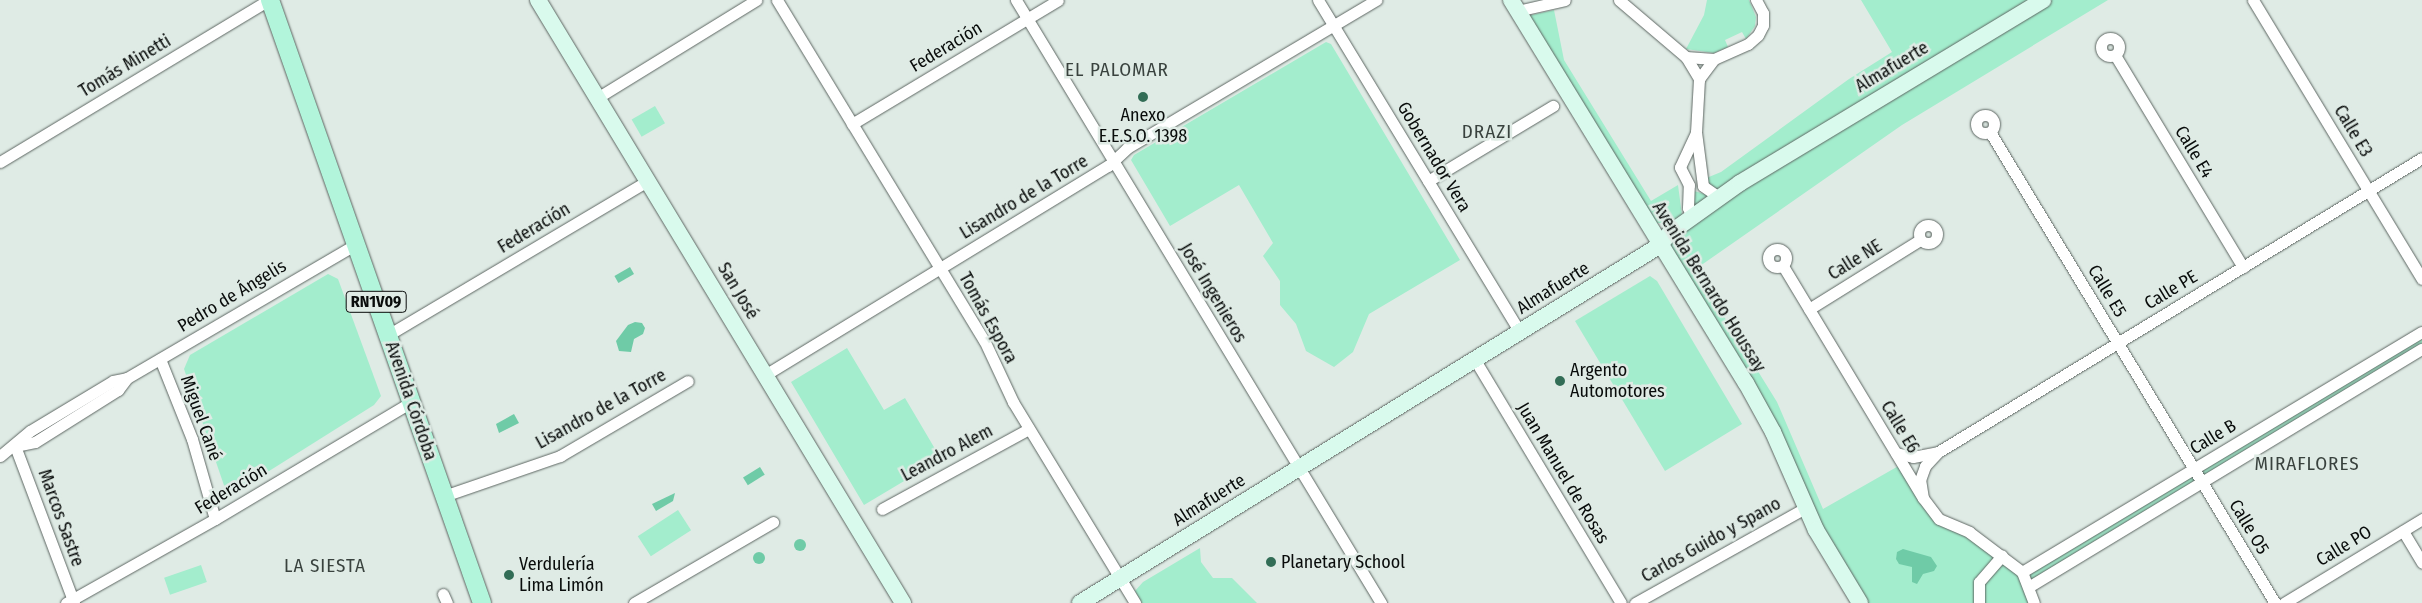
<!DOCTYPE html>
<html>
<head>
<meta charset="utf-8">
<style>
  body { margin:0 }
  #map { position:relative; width:2422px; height:603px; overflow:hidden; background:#dfebe5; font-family:"Fira Sans Condensed",sans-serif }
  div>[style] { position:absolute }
  .green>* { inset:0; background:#a3edcd; transform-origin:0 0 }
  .water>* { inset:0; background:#6fcba7; transform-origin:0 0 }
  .round { border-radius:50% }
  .roads { filter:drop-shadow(0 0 1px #5d6662) drop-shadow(0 0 1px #5d6662) }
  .street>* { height:11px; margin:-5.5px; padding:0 5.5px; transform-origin:5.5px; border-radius:5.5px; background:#fff }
  .street>.ring { margin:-5.5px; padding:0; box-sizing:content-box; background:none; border:11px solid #fff; border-radius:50% }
  .secondary>* { height:16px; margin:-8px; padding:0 8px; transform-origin:8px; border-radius:8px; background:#d9faed }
  .primary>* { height:18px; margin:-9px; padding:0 9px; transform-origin:9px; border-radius:9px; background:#b2f5db }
  .dots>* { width:14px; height:14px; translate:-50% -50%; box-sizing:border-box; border:2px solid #dfebe5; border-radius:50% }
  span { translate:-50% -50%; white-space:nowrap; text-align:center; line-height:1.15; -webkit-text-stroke:5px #dfebe5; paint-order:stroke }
  .shield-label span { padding:1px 4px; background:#dfebe5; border:1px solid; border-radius:4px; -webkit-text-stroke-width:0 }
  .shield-label { font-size:16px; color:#090c0b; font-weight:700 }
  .street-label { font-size:18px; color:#090c0b }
  .poi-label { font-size:18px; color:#090c0b }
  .left { translate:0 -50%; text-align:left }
  .neighbourhood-label { font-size:19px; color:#39423e; letter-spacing:1px }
</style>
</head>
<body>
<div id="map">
  <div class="green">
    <i style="clip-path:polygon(1707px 0,1749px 0,1756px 17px,1755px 26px,1746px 39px,1742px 32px,1725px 40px,1728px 47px,1714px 53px,1686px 49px,1704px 15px)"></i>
    <i style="clip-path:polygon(1861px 0,2030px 0,1724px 188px,1716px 189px,1707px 185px,1704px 179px,1721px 172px,1849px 79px,1892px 52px)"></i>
    <i style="clip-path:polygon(2043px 0,2108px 0,1902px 125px,1700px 266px,1699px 276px,1777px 402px,1823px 509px,1902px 464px,1939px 519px,2022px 572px,2422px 332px,2422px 349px,2030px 586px,2034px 603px,1860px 603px,1792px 471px,1659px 246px,1670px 233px)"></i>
    <i style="clip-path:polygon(1554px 10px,1564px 60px,1651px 201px,1678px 185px,1682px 215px,1670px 223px,1653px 223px,1527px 16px)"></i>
    <i style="clip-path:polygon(1326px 42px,1331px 44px,1460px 260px,1369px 314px,1353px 352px,1334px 367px,1306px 351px,1296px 324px,1280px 305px,1280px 281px,1263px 256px,1273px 243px,1239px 185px,1170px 226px,1131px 160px,1134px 155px)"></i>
    <i style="left:655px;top:106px;width:20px;height:27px;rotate:60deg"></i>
    <i style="clip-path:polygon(1694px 191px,1708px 195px,1696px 207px,1692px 205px)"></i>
    <i style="clip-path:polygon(328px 274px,338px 279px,381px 396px,374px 405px,228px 497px,184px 369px,190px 355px)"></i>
    <i style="clip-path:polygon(1650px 276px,1657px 281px,1742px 424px,1665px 471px,1575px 321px)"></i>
    <i style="clip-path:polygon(847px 348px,884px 410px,905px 398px,941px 459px,864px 505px,791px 382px)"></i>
    <i style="left:678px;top:510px;width:24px;height:48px;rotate:57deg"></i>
    <i style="clip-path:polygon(1200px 548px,1201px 562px,1213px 578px,1232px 578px,1257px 603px,1142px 603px,1135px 591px,1143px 582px)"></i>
    <i style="left:201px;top:565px;width:18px;height:39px;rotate:71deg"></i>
  </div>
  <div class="water">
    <i style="left:630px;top:267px;width:8px;height:18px;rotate:60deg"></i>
    <i style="clip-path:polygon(635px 322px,642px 323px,645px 328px,643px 334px,634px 339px,631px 352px,619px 351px,616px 341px,628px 325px)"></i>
    <i style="clip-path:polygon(514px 414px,519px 423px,499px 433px,496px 424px)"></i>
    <i style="left:760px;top:467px;width:9px;height:20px;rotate:58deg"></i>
    <i style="clip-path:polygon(675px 493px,673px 501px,656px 511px,652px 504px)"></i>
    <i class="round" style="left:794px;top:539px;width:12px;height:12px"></i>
    <i style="clip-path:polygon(1903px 549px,1931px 557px,1937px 566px,1934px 571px,1923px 574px,1917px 584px,1912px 582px,1912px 567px,1899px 564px,1896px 559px,1897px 552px)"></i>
    <i class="round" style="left:753px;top:552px;width:12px;height:12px"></i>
  </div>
  <div class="roads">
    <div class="street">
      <i style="left:777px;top:0;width:398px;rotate:58.7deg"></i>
      <i style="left:984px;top:340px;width:68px;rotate:64.9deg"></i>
      <i style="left:1013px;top:402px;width:235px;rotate:58.7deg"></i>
      <i style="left:1016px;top:0;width:705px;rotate:58.81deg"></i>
      <i style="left:1318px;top:0;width:389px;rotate:58.7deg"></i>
      <i style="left:1619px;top:0;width:88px;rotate:40.4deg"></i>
      <i style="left:1686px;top:57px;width:26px;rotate:59deg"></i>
      <i style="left:2253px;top:0;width:326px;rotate:58.8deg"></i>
      <i style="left:1517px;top:11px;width:49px;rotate:-12.9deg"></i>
      <i class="ring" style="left:2101px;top:38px;width:7px;height:7px"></i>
      <i style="left:2115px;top:55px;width:248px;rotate:58.9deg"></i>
      <i style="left:1686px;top:57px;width:28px;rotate:4deg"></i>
      <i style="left:1714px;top:59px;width:37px;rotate:-24deg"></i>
      <i style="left:1748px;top:44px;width:13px;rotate:-42deg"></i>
      <i style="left:1758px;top:35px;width:11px;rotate:-63deg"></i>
      <i style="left:1763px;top:25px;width:12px;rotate:-90deg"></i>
      <i style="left:1763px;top:13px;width:15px;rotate:-118deg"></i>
      <i style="left:1714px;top:59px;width:25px;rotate:127deg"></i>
      <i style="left:1699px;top:79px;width:53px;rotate:93.2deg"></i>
      <i style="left:1696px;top:132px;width:54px;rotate:82.6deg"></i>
      <i style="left:1703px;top:186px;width:19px;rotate:35deg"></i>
      <i style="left:597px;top:98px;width:187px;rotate:-31.6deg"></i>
      <i class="ring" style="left:1976px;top:115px;width:7px;height:7px"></i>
      <i style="left:852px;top:124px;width:240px;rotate:-31deg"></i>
      <i style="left:1990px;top:132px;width:551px;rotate:58.82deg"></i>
      <i style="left:0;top:162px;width:314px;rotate:-31.1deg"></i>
      <i style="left:1428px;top:181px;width:146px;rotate:-31deg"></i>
      <i style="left:1692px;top:217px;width:10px;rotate:-114deg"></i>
      <i style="left:1688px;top:208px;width:23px;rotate:-88deg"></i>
      <i style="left:1689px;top:185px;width:20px;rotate:-117deg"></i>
      <i style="left:1680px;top:167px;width:38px;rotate:-65deg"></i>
      <i class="ring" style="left:1919px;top:225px;width:7px;height:7px"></i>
      <i class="ring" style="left:1768px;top:249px;width:7px;height:7px"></i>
      <i style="left:1783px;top:266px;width:271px;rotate:58.9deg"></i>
      <i style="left:1923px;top:498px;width:26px;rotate:53deg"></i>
      <i style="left:1939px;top:519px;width:33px;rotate:23deg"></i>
      <i style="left:1969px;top:532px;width:66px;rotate:37deg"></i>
      <i style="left:2022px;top:572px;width:33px;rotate:69deg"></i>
      <i style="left:1809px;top:309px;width:131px;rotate:-31.9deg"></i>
      <i style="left:388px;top:335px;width:301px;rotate:-30.7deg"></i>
      <i style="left:160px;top:359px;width:86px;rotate:68.2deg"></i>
      <i style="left:192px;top:439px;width:83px;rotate:74deg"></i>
      <i style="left:1475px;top:360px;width:283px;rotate:59deg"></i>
      <i style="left:765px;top:375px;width:402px;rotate:-31.4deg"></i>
      <i style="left:1108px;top:166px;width:26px;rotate:-43deg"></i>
      <i style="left:1127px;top:148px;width:290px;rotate:-30.7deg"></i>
      <i style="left:15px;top:446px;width:168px;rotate:69.4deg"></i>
      <i style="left:15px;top:446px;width:20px;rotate:-11deg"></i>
      <i style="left:35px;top:442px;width:98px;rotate:-32.1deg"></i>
      <i style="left:118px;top:390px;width:15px;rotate:-53deg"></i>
      <i style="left:1896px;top:453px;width:17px;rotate:13deg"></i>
      <i style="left:1913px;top:457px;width:25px;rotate:-11deg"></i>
      <i style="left:0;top:456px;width:39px;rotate:-40deg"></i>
      <i style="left:30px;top:431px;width:97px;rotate:-31.1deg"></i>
      <i style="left:113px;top:381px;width:14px;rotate:-12deg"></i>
      <i style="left:127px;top:378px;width:265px;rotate:-30.3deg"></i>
      <i style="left:444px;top:496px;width:123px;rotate:-19deg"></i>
      <i style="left:560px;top:456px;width:148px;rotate:-30.4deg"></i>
      <i style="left:1923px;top:498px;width:18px;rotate:-99deg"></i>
      <i style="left:1920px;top:480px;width:15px;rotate:-70deg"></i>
      <i style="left:1925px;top:466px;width:19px;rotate:-47deg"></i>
      <i style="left:1938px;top:452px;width:566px;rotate:-31.28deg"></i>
      <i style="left:882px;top:509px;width:167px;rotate:-28.6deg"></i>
      <i style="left:2403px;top:531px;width:37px;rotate:59deg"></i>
      <i style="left:2022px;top:572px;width:466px;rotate:-31deg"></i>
      <i style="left:2030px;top:586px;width:458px;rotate:-31.2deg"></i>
      <i style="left:443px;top:594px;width:10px;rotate:66deg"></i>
      <i style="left:66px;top:603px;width:171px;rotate:-29.4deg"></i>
      <i style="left:215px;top:519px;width:228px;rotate:-30.8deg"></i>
      <i style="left:634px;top:603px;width:161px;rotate:-30.2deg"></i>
      <i style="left:1635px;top:603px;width:195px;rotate:-29.2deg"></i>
      <i style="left:1979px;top:603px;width:21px;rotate:-90deg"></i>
      <i style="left:1979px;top:582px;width:35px;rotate:-49deg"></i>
      <i style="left:2284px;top:603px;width:162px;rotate:-31.3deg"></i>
    </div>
    <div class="secondary">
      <i style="left:538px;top:0;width:705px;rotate:58.81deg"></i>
      <i style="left:1511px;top:0;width:449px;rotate:58.5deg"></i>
      <i style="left:1746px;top:383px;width:56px;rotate:61.1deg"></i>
      <i style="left:1773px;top:432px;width:107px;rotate:66.3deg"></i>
      <i style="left:1816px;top:530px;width:85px;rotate:58.9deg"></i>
      <i style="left:1080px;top:603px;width:680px;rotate:-31.66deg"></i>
      <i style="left:1659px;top:246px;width:17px;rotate:-50deg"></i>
      <i style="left:1670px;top:233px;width:86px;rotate:-35.5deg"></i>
      <i style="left:1740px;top:183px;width:354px;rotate:-31.1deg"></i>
    </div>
    <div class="primary">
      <i style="left:270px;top:0;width:639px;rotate:70.63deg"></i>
    </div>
  </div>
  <div class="dots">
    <i style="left:1143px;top:97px;background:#326d56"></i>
    <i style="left:1560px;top:381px;background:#326d56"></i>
    <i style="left:1271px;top:562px;background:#326d56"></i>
    <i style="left:509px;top:575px;background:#326d56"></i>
  </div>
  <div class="shield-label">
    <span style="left:376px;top:302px">RN1V09</span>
  </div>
  <div class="street-label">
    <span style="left:946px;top:47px;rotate:-31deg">Federación</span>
    <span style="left:125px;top:66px;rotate:-31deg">Tomás Minetti</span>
    <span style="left:1892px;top:67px;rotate:-31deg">Almafuerte</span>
    <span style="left:2353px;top:131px;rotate:59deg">Calle E3</span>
    <span style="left:2194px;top:152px;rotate:59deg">Calle E4</span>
    <span style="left:1434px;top:157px;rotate:59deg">Gobernador Vera</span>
    <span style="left:1024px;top:197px;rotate:-31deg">Lisandro de la Torre</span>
    <span style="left:534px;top:228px;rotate:-31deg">Federación</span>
    <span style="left:1855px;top:260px;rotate:-32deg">Calle NE</span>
    <span style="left:1709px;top:287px;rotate:58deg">Avenida Bernardo Houssay</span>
    <span style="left:1553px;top:288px;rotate:-32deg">Almafuerte</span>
    <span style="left:2171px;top:290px;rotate:-31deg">Calle PE</span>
    <span style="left:738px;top:291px;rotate:59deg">San José</span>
    <span style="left:2107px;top:291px;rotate:59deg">Calle E5</span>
    <span style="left:1213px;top:293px;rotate:59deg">José Ingenieros</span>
    <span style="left:232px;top:296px;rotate:-31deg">Pedro de Ángelis</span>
    <span style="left:988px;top:318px;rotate:61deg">Tomás Espora</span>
    <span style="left:411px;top:401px;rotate:71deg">Avenida Córdoba</span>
    <span style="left:601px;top:409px;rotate:-29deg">Lisandro de la Torre</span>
    <span style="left:201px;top:418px;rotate:70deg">Miguel Cané</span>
    <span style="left:1900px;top:427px;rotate:59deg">Calle E6</span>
    <span style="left:2213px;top:437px;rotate:-31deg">Calle B</span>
    <span style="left:947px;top:453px;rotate:-28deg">Leandro Alem</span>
    <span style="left:1563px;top:473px;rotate:59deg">Juan Manuel de Rosas</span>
    <span style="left:231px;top:489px;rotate:-31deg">Federación</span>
    <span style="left:1209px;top:500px;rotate:-32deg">Almafuerte</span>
    <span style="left:61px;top:518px;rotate:70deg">Marcos Sastre</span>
    <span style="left:2249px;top:527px;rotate:59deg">Calle O5</span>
    <span style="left:1711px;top:540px;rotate:-29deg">Carlos Guido y Spano</span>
    <span style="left:2344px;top:546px;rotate:-31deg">Calle PO</span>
  </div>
  <div class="poi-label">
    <span style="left:1143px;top:126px">Anexo<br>E.E.S.O. 1398</span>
    <span class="left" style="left:1570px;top:381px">Argento<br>Automotores</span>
    <span class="left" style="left:1281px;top:562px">Planetary School</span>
    <span class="left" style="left:519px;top:575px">Verdulería<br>Lima Limón</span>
  </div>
  <div class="neighbourhood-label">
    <span style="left:1117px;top:70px">EL PALOMAR</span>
    <span style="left:1487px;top:132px">DRAZI</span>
    <span style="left:2307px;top:464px">MIRAFLORES</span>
    <span style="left:325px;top:566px">LA SIESTA</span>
  </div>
</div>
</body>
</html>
